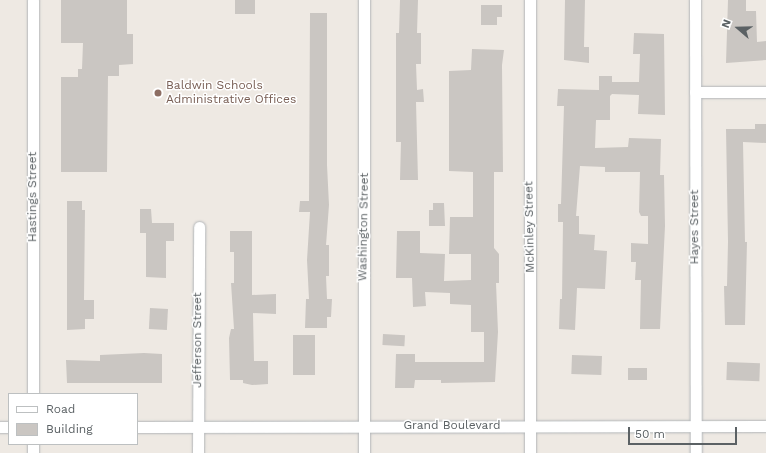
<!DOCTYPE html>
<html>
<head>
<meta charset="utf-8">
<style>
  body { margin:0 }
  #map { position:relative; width:766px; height:453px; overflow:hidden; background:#eee9e3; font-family:"Work Sans",sans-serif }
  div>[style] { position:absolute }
  .building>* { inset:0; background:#cac6c2; transform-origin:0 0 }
  .roads { filter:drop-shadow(0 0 1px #b1b5b8) drop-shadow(0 0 1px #b1b5b8) }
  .street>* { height:11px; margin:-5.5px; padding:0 5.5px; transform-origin:5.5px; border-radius:5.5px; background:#fff }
  .dots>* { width:11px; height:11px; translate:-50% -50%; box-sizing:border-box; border:2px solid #fff; border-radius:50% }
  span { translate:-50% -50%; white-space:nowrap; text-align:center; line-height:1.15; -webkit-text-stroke:3px #fff; paint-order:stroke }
  .education-label { font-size:12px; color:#785e54 }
  .left { translate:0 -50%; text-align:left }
  .street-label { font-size:12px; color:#5b6164 }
  .legend { position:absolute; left:8px; top:393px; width:130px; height:52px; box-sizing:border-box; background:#fff; border:1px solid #bdc0c1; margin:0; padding:5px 7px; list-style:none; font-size:12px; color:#5b6164 }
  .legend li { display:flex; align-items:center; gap:8px; height:20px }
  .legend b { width:20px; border:1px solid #bdc0c1 }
  .north { position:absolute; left:718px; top:8px; width:40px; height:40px; -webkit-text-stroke:3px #fff; paint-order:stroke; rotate:290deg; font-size:11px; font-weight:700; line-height:16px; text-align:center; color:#5b6164 }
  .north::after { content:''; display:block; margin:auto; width:14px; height:18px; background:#5b6164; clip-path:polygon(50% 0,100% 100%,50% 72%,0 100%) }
  .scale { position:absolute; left:628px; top:427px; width:109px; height:18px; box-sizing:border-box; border:2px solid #5b6164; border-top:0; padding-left:5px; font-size:12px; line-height:14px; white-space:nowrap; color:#5b6164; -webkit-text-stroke:3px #fff; paint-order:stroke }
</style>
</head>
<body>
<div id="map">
  <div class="building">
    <i style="clip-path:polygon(61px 0,127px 0,127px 34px,133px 34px,133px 64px,119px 65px,119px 76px,108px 76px,107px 172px,61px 172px,61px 77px,78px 77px,78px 69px,82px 69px,83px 43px,61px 43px)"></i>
    <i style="left:235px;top:0;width:20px;height:14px"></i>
    <i style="clip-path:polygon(400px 0,418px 0,417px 33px,421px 33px,421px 64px,416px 64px,417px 90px,423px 89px,424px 102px,416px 102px,418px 180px,400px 180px,401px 142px,396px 142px,396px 33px,399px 33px)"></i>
    <i style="clip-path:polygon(565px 0,585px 0,584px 47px,589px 47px,589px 63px,564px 60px)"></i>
    <i style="clip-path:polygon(728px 0,746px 0,746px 11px,756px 11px,757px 42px,766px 41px,766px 60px,726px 63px)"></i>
    <i style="clip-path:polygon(481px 5px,502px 5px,502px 17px,497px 17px,497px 25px,481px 25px)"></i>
    <i style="clip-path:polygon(310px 13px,327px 13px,327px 165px,329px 205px,326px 245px,329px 245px,329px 276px,326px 276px,327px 299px,332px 299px,331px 317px,327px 317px,327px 328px,305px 328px,306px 299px,309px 299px,307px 260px,310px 212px,299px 212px,300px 201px,309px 201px)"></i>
    <i style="clip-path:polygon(634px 33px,664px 34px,665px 115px,638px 114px,639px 95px,612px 94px,610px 96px,610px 120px,596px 120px,595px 148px,628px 147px,629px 138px,661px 139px,660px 175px,664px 175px,665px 226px,660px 329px,640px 329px,641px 280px,635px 280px,636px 262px,631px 262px,631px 243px,648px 244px,648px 216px,641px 216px,639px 212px,640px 172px,605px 172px,605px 167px,580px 166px,576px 216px,579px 216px,579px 234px,595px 235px,594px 250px,607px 251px,605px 289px,577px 288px,575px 330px,559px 329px,560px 299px,562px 299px,563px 222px,558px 222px,558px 204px,561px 204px,564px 106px,557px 106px,558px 89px,599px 90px,599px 76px,612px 76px,612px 82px,639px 82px,640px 54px,633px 54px)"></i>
    <i style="clip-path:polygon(472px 49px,504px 50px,502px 65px,503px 172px,494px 172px,494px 248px,499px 254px,499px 283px,496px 283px,498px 332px,495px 382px,441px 383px,441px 380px,415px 380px,414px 388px,395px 388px,396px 354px,415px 354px,415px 362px,484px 362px,484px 332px,471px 332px,471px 305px,450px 304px,450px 293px,425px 292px,426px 306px,413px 307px,412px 278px,396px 278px,397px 231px,420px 231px,420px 253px,445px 254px,444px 281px,471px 280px,471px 254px,449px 254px,450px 217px,473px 217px,473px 172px,449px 171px,449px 71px,471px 70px)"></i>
    <i style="clip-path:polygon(755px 124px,766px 124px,766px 143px,743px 142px,745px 242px,747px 242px,745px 325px,725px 325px,724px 286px,727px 286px,728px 242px,726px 129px,755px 129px)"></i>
    <i style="clip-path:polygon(67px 201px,82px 201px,82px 210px,85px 210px,84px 300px,94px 300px,94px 319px,85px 319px,85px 329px,67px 330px)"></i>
    <i style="clip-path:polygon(433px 203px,444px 203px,445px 226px,429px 226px,429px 210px,433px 210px)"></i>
    <i style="clip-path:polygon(140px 209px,151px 209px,152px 223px,174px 223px,174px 241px,166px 241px,166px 278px,146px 277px,146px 233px,140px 233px)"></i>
    <i style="clip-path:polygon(230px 231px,252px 231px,252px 295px,276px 294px,276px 314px,253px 313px,254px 361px,268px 361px,268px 384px,252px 385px,243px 383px,243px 380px,230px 380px,229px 338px,231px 329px,234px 329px,231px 283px,234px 283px,234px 252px,230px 252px)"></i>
    <i style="left:150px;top:308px;width:18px;height:21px;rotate:3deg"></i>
    <i style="left:383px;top:334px;width:22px;height:11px;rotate:3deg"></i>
    <i style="left:293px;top:335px;width:22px;height:40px"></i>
    <i style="clip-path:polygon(144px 353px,162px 354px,162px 383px,67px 383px,66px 360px,100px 361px,100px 355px)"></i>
    <i style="left:572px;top:355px;width:30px;height:19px;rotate:2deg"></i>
    <i style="left:727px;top:362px;width:33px;height:18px;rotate:2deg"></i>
    <i style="left:628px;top:368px;width:19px;height:12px"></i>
  </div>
  <div class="roads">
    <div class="street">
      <i style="left:530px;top:0;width:453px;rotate:90deg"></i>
      <i style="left:695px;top:0;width:453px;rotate:89.9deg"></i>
      <i style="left:695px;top:92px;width:71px"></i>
      <i style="left:33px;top:394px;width:394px;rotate:-90deg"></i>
      <i style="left:0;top:427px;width:9px"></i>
      <i style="left:137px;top:427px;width:629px;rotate:-0.09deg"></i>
      <i style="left:33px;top:453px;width:9px;rotate:-90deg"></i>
      <i style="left:198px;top:453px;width:226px;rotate:-89.7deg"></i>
      <i style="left:364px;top:453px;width:453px;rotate:-90deg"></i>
    </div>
  </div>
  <div class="dots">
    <i style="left:158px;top:93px;background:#8d6e63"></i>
  </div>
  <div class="education-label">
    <span class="left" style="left:166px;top:93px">Baldwin Schools<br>Administrative Offices</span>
  </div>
  <div class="street-label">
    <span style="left:33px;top:197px;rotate:-90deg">Hastings Street</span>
    <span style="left:364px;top:227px;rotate:-89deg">Washington Street</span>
    <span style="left:530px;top:227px;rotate:-91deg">McKinley Street</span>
    <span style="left:695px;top:227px;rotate:-90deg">Hayes Street</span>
    <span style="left:198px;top:340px;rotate:-90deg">Jefferson Street</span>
    <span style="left:452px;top:426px">Grand Boulevard</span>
  </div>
  <ul class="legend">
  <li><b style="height:5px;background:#fff"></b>Road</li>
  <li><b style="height:11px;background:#cac6c2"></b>Building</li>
  </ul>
  <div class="north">N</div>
  <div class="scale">50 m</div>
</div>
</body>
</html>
